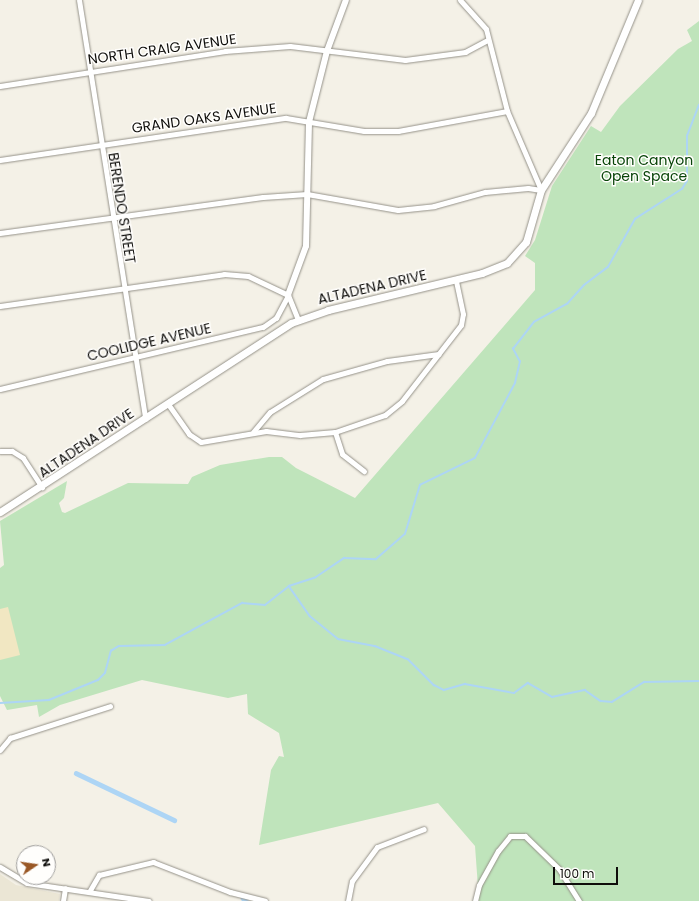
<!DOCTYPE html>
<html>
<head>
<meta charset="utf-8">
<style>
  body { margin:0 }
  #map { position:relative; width:699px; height:901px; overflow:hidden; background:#f4f1e7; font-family:Poppins,sans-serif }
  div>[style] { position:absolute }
  .built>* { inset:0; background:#ebe6d5 }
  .green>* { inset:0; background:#bfe4bb }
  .sand>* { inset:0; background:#f1e7c2 }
  .stream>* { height:1.5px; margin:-0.75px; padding:0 0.75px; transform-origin:0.75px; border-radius:0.75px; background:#add5f5 }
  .canal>* { height:4.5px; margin:-2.25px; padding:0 2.25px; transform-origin:2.25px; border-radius:2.25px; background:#add5f5 }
  .roads { filter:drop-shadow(0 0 1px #959289) drop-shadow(0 0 1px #959289) }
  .minor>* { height:5px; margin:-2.5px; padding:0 2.5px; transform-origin:2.5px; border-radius:2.5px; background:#fff }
  .tertiary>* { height:6px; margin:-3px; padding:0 3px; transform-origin:3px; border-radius:3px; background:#fff }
  .secondary>* { height:7px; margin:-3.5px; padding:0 3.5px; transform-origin:3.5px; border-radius:3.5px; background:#fff }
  span { translate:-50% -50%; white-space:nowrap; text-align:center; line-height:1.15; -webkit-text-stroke:3px #fffefc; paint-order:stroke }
  .street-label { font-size:14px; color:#0f0e0b }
  .park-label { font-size:14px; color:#084408 }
  .north { position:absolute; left:16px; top:845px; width:40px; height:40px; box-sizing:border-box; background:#fffefc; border:1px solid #9f9e9c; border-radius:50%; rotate:77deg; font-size:11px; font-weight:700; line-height:16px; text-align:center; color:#0f0e0b }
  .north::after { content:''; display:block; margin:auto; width:14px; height:18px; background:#9a5826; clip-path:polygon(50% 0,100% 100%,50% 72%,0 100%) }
  .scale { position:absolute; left:553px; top:867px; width:65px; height:18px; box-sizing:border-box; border:2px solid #0f0e0b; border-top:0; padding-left:5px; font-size:12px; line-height:14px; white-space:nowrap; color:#0f0e0b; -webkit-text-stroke:3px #fffefc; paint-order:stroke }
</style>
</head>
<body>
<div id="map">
  <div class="built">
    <i style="clip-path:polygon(0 874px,16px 885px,60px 894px,59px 901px,0 901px)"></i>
  </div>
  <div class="green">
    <i style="clip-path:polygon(699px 21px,699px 901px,479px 901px,475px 846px,438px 803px,259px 845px,271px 770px,279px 756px,284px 757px,279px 733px,248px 714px,247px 694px,228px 698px,142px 680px,60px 705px,39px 717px,37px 705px,7px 710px,0 696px,0 568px,4px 565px,0 521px,67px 481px,64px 498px,59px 503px,62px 512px,65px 513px,128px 483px,188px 484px,192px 477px,220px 465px,269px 457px,282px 457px,296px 468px,355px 498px,535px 290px,535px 263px,525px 256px,535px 240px,552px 186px,591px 126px,601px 132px,620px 106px,678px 49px,692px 41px,687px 30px)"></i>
  </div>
  <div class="sand">
    <i style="clip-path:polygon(8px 607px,20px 655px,0 660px,0 609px)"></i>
  </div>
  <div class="stream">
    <i style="left:289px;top:586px;width:37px;rotate:55deg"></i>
    <i style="left:310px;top:616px;width:36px;rotate:39deg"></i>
    <i style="left:338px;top:639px;width:38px;rotate:11deg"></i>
    <i style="left:375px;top:646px;width:35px;rotate:22deg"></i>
    <i style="left:408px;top:659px;width:37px;rotate:45deg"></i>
    <i style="left:434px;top:685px;width:11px;rotate:27deg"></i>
    <i style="left:444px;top:690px;width:22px;rotate:-16deg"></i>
    <i style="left:465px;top:684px;width:50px;rotate:10.4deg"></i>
    <i style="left:514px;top:693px;width:17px;rotate:-36deg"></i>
    <i style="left:528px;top:683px;width:28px;rotate:30deg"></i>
    <i style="left:552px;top:697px;width:34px;rotate:-12deg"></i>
    <i style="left:585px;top:690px;width:19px;rotate:35deg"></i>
    <i style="left:601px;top:701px;width:11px;rotate:5deg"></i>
    <i style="left:612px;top:702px;width:38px;rotate:-32deg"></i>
    <i style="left:644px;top:682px;width:55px;rotate:-1deg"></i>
    <i style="left:0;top:703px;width:49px;rotate:-3.5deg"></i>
    <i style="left:49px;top:700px;width:53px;rotate:-22.2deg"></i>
    <i style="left:98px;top:680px;width:10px;rotate:-45deg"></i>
    <i style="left:105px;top:673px;width:23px;rotate:-75deg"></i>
    <i style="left:111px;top:651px;width:9px;rotate:-32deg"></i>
    <i style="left:119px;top:646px;width:46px;rotate:-1.2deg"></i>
    <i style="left:165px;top:645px;width:88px;rotate:-28.6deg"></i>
    <i style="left:242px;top:603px;width:23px;rotate:5deg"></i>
    <i style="left:265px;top:605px;width:31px;rotate:-38deg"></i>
    <i style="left:289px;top:586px;width:28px;rotate:-18deg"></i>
    <i style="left:316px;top:577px;width:34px;rotate:-34deg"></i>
    <i style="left:344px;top:558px;width:32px;rotate:2deg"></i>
    <i style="left:376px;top:559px;width:38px;rotate:-41deg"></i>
    <i style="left:405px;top:534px;width:51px;rotate:-73deg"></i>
    <i style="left:420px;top:485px;width:61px;rotate:-26.1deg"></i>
    <i style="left:475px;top:458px;width:85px;rotate:-61.9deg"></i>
    <i style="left:515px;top:383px;width:22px;rotate:-77deg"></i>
    <i style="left:520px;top:362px;width:15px;rotate:-118deg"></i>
    <i style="left:513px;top:349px;width:34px;rotate:-52deg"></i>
    <i style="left:534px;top:322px;width:38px;rotate:-29deg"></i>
    <i style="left:567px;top:304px;width:25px;rotate:-48deg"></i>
    <i style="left:584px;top:285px;width:30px;rotate:-37deg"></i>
    <i style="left:608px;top:267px;width:55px;rotate:-60.6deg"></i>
    <i style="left:635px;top:219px;width:56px;rotate:-32.6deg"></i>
    <i style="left:682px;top:189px;width:9px;rotate:-58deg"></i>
    <i style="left:687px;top:181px;width:45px;rotate:-90deg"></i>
    <i style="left:687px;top:136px;width:33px;rotate:-69deg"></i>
  </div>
  <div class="canal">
    <i style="left:76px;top:773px;width:109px;rotate:25.6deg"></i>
    <i style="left:243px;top:898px;width:4px;rotate:45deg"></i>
  </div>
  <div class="roads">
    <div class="minor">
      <i style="left:79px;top:0;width:424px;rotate:81deg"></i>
      <i style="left:460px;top:0;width:39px;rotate:48deg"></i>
      <i style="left:486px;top:29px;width:85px;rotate:75.6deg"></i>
      <i style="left:507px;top:111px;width:86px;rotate:66.7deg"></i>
      <i style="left:0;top:86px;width:228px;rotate:-8.8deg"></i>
      <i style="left:225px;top:51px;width:65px;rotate:-4.4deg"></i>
      <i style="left:290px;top:46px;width:116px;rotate:6.9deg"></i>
      <i style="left:405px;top:60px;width:61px;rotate:-7.6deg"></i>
      <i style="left:465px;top:52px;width:26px;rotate:-28deg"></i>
      <i style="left:0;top:160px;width:289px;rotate:-8.4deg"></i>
      <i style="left:286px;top:118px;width:79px;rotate:9.5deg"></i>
      <i style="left:364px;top:131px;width:34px"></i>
      <i style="left:398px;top:131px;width:111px;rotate:-10.4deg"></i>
      <i style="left:0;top:233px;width:265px;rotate:-7.8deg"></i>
      <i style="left:263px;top:197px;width:44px;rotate:-3.9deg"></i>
      <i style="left:307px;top:194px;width:92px;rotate:10deg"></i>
      <i style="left:398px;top:210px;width:36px;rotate:-6deg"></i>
      <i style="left:434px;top:206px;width:53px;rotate:-15.4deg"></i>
      <i style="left:485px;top:192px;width:43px;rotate:-5.3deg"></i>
      <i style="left:528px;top:188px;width:13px;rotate:9deg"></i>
      <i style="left:0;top:306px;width:226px;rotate:-8.1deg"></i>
      <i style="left:224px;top:274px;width:24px;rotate:5deg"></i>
      <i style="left:248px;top:276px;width:44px;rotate:25.4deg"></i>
      <i style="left:288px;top:295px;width:27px;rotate:68deg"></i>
      <i style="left:0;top:389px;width:270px;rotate:-13.3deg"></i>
      <i style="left:263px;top:327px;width:16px;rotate:-35deg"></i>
      <i style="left:276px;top:318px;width:26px;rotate:-62deg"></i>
      <i style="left:168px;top:404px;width:37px;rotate:55deg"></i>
      <i style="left:189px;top:434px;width:14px;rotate:34deg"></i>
      <i style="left:201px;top:442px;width:66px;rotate:-9.6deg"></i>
      <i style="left:266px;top:431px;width:34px;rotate:7deg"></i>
      <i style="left:300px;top:435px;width:35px;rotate:-5deg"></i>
      <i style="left:335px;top:432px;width:53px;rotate:-18.8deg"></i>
      <i style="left:385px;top:415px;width:22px;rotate:-39deg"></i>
      <i style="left:402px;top:401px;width:96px;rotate:-52.2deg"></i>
      <i style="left:461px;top:325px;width:11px;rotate:-80deg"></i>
      <i style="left:463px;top:314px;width:35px;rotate:-102deg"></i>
      <i style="left:253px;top:432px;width:26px;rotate:-50deg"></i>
      <i style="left:270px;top:412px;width:62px;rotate:-31.9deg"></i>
      <i style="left:323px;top:379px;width:66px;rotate:-15.7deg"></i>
      <i style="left:387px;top:361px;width:52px;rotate:-7.7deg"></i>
      <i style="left:335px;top:432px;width:23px;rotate:72deg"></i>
      <i style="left:342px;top:454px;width:28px;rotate:38deg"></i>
      <i style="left:0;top:451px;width:12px"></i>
      <i style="left:12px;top:451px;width:13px;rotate:32deg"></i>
      <i style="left:23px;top:458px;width:35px;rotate:57deg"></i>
      <i style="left:0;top:750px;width:16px;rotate:-50deg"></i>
      <i style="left:10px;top:738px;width:105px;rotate:-17.7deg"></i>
      <i style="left:0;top:867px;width:31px;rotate:31deg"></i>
      <i style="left:27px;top:883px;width:123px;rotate:8.4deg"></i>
      <i style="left:89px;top:892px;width:20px;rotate:-60deg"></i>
      <i style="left:99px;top:875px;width:56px;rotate:-13.5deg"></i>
      <i style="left:153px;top:862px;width:83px;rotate:21.3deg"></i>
      <i style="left:230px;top:892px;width:36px;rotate:14deg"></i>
      <i style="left:63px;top:901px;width:13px;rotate:-81deg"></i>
      <i style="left:348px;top:901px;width:20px;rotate:-79deg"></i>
      <i style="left:352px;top:881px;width:42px;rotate:-53.7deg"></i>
      <i style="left:377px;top:847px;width:50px;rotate:-21deg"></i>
      <i style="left:475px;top:901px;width:16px;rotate:-76deg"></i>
      <i style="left:479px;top:885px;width:39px;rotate:-61deg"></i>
      <i style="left:498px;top:851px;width:19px;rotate:-51deg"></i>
      <i style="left:510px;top:836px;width:15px"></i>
      <i style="left:525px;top:836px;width:47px;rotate:44.1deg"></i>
      <i style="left:559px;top:869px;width:38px;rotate:58deg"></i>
    </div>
    <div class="tertiary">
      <i style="left:288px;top:295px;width:52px;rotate:-69.8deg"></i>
      <i style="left:306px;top:246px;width:124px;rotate:-88.6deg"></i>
      <i style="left:309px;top:122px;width:73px;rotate:-75.8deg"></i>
      <i style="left:327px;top:51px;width:54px;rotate:-69.6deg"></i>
    </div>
    <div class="secondary">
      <i style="left:0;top:512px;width:347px;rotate:-33deg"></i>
      <i style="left:291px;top:323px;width:39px;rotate:-19deg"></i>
      <i style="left:328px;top:310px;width:158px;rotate:-13.5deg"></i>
      <i style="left:482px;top:273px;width:27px;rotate:-22deg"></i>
      <i style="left:507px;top:263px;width:28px;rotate:-48deg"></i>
      <i style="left:526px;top:242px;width:54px;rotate:-73.9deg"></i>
      <i style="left:541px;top:190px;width:92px;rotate:-57deg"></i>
      <i style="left:591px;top:113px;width:122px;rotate:-67.4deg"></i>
    </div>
  </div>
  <div class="street-label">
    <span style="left:162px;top:49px;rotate:-8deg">NORTH CRAIG AVENUE</span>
    <span style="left:204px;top:118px;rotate:-8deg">GRAND OAKS AVENUE</span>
    <span style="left:122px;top:208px;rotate:81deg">BERENDO STREET</span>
    <span style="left:372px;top:287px;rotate:-13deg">ALTADENA DRIVE</span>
    <span style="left:149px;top:342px;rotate:-13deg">COOLIDGE AVENUE</span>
    <span style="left:86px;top:443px;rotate:-34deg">ALTADENA DRIVE</span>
  </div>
  <div class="park-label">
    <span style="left:644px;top:168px">Eaton Canyon<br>Open Space</span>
  </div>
  <div class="north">N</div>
  <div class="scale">100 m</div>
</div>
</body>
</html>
